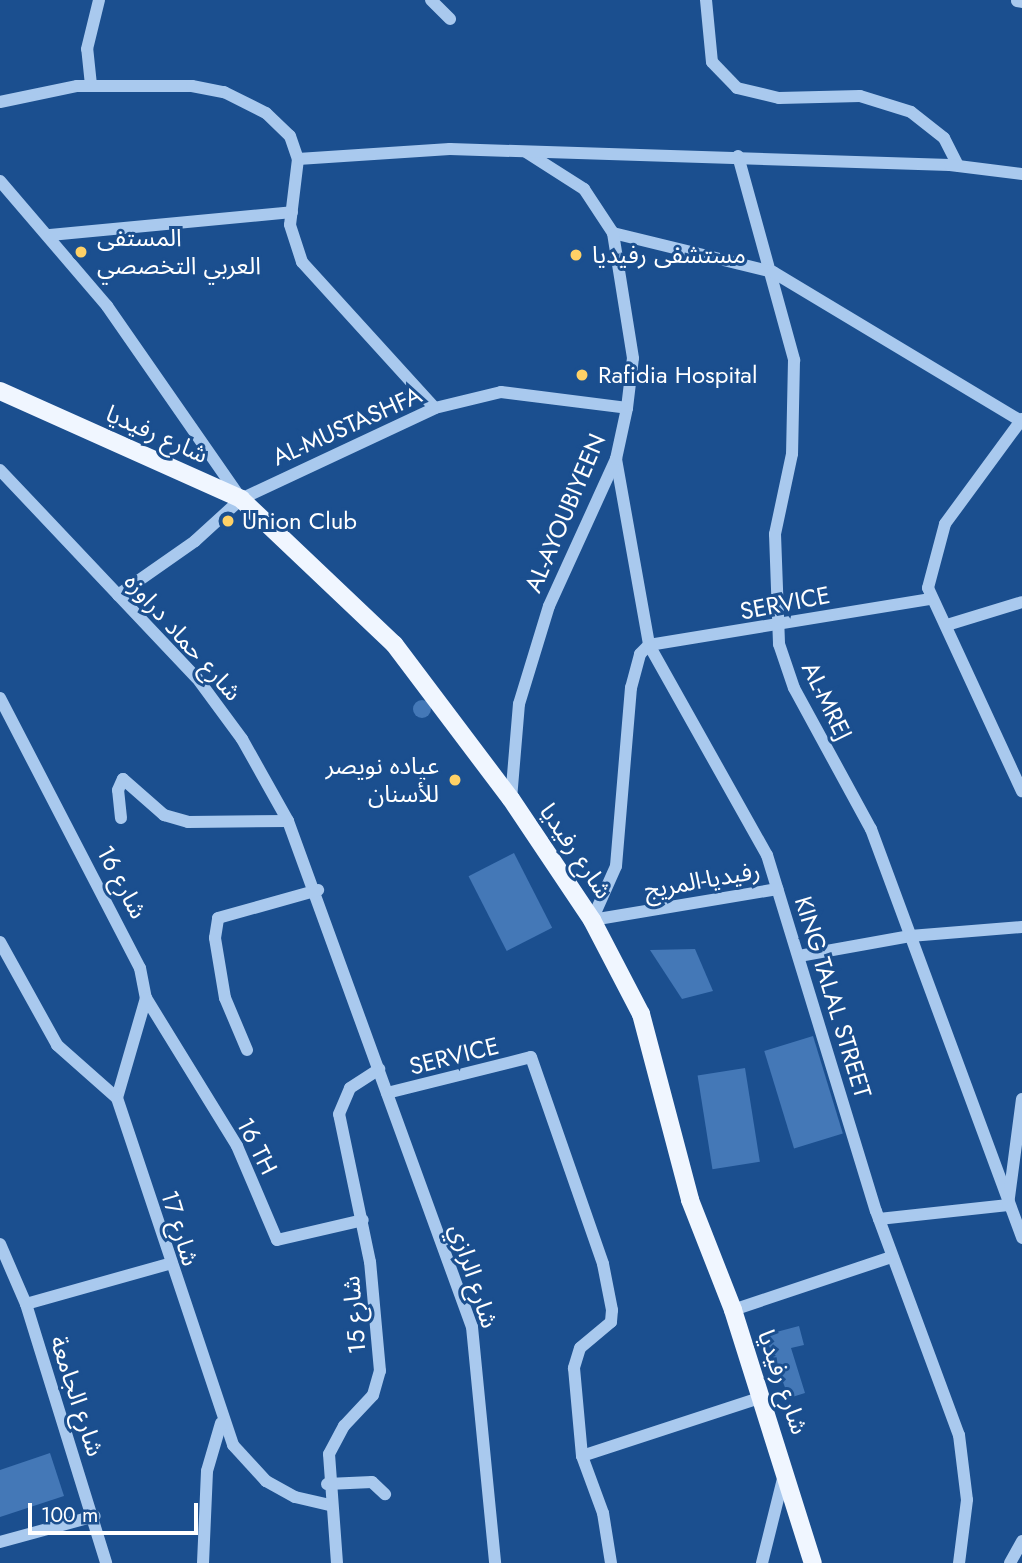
<!DOCTYPE html>
<html>
<head>
<meta charset="utf-8">
<style>
  body { margin:0 }
  #map { position:relative; width:1022px; height:1563px; overflow:hidden; background:#1b4f8f; font-family:Jost,"Noto Sans Arabic",sans-serif }
  div>[style] { position:absolute }
  .building>* { inset:0; background:#4478b7; transform-origin:0 0 }
  .round { border-radius:50% }
  .minor>* { height:12px; margin:-6px; padding:0 6px; transform-origin:6px; border-radius:6px; background:#a9c9ee }
  .major>* { height:18px; margin:-9px; padding:0 9px; transform-origin:9px; border-radius:9px; background:#f0f6ff }
  .dots>* { width:19px; height:19px; translate:-50% -50%; box-sizing:border-box; border:4px solid #1b4f8f; border-radius:50% }
  span { translate:-50% -50%; white-space:nowrap; text-align:center; line-height:1.15; -webkit-text-stroke:6px #1b4f8f; paint-order:stroke }
  .poi-label { font-size:24px; color:#fff }
  .left { translate:0 -50%; text-align:left }
  .right { translate:-100% -50%; text-align:right }
  .street-label { font-size:24px; color:#fff }
  .scale { position:absolute; left:28px; top:1503px; width:170px; height:32px; box-sizing:border-box; border:4px solid #fff; border-top:0; padding-left:9px; font-size:21px; line-height:24px; white-space:nowrap; color:#fff; -webkit-text-stroke:5px #1b4f8f; paint-order:stroke }
</style>
</head>
<body>
<div id="map">
  <div class="building">
    <i class="round" style="left:413px;top:700px;width:18px;height:18px"></i>
    <i style="left:514px;top:853px;width:84px;height:51px;rotate:63deg"></i>
    <i style="clip-path:polygon(695px 949px,713px 991px,682px 999px,650px 950px)"></i>
    <i style="left:813px;top:1036px;width:102px;height:51px;rotate:73deg"></i>
    <i style="left:745px;top:1068px;width:95px;height:48px;rotate:81deg"></i>
    <i style="clip-path:polygon(799px 1326px,804px 1345px,791px 1348px,805px 1393px,789px 1398px,765px 1335px)"></i>
    <i style="clip-path:polygon(50px 1453px,64px 1496px,0 1517px,0 1470px)"></i>
  </div>
  <div class="minor">
    <i style="left:431px;top:0;width:27px;rotate:45deg"></i>
    <i style="left:706px;top:0;width:62px;rotate:84.5deg"></i>
    <i style="left:712px;top:62px;width:36px;rotate:46deg"></i>
    <i style="left:737px;top:88px;width:43px;rotate:13.4deg"></i>
    <i style="left:779px;top:98px;width:81px;rotate:-1.4deg"></i>
    <i style="left:860px;top:96px;width:53px;rotate:17.4deg"></i>
    <i style="left:911px;top:112px;width:42px;rotate:38.2deg"></i>
    <i style="left:944px;top:138px;width:31px;rotate:63deg"></i>
    <i style="left:1017px;top:1px;width:5px;rotate:11deg"></i>
    <i style="left:91px;top:85px;width:36px;rotate:-96deg"></i>
    <i style="left:87px;top:49px;width:50px;rotate:-76.2deg"></i>
    <i style="left:0;top:102px;width:79px;rotate:-11.7deg"></i>
    <i style="left:77px;top:86px;width:115px"></i>
    <i style="left:192px;top:86px;width:33px;rotate:11deg"></i>
    <i style="left:224px;top:92px;width:47px;rotate:26.6deg"></i>
    <i style="left:266px;top:113px;width:33px;rotate:44deg"></i>
    <i style="left:290px;top:136px;width:24px;rotate:71deg"></i>
    <i style="left:298px;top:159px;width:66px;rotate:96.9deg"></i>
    <i style="left:290px;top:225px;width:39px;rotate:72deg"></i>
    <i style="left:302px;top:262px;width:197px;rotate:47.7deg"></i>
    <i style="left:526px;top:152px;width:69px;rotate:32.5deg"></i>
    <i style="left:584px;top:189px;width:53px;rotate:56.6deg"></i>
    <i style="left:738px;top:156px;width:212px;rotate:74.6deg"></i>
    <i style="left:794px;top:360px;width:94px;rotate:91.2deg"></i>
    <i style="left:792px;top:454px;width:82px;rotate:102deg"></i>
    <i style="left:775px;top:534px;width:110px;rotate:87.9deg"></i>
    <i style="left:779px;top:644px;width:46px;rotate:71.2deg"></i>
    <i style="left:794px;top:688px;width:161px;rotate:61.4deg"></i>
    <i style="left:871px;top:829px;width:436px;rotate:69.7deg"></i>
    <i style="left:298px;top:159px;width:152px;rotate:-3.8deg"></i>
    <i style="left:450px;top:149px;width:500px;rotate:1.83deg"></i>
    <i style="left:950px;top:165px;width:73px;rotate:7.1deg"></i>
    <i style="left:0;top:181px;width:165px;rotate:49.4deg"></i>
    <i style="left:107px;top:306px;width:235px;rotate:55.2deg"></i>
    <i style="left:613px;top:233px;width:165px;rotate:13.7deg"></i>
    <i style="left:773px;top:272px;width:289px;rotate:31deg"></i>
    <i style="left:50px;top:235px;width:243px;rotate:-5.4deg"></i>
    <i style="left:1022px;top:419px;width:130px;rotate:126.3deg"></i>
    <i style="left:945px;top:524px;width:66px;rotate:104.9deg"></i>
    <i style="left:928px;top:588px;width:224px;rotate:65.2deg"></i>
    <i style="left:616px;top:459px;width:189px;rotate:79.9deg"></i>
    <i style="left:649px;top:645px;width:241px;rotate:60.7deg"></i>
    <i style="left:767px;top:855px;width:372px;rotate:73deg"></i>
    <i style="left:876px;top:1211px;width:239px;rotate:69.7deg"></i>
    <i style="left:959px;top:1435px;width:65px;rotate:83deg"></i>
    <i style="left:967px;top:1500px;width:64px;rotate:97.2deg"></i>
    <i style="left:0;top:470px;width:286px;rotate:46.6deg"></i>
    <i style="left:197px;top:678px;width:76px;rotate:53.6deg"></i>
    <i style="left:242px;top:739px;width:94px;rotate:60.7deg"></i>
    <i style="left:288px;top:821px;width:538px;rotate:70.02deg"></i>
    <i style="left:472px;top:1327px;width:237px;rotate:84.4deg"></i>
    <i style="left:118px;top:595px;width:94px;rotate:-35deg"></i>
    <i style="left:195px;top:541px;width:62px;rotate:-42.4deg"></i>
    <i style="left:241px;top:499px;width:214px;rotate:-25.1deg"></i>
    <i style="left:435px;top:408px;width:68px;rotate:-13.6deg"></i>
    <i style="left:501px;top:392px;width:127px;rotate:7.2deg"></i>
    <i style="left:947px;top:625px;width:78px;rotate:-17deg"></i>
    <i style="left:0;top:698px;width:304px;rotate:62.6deg"></i>
    <i style="left:140px;top:968px;width:31px;rotate:79deg"></i>
    <i style="left:146px;top:998px;width:104px;rotate:106.2deg"></i>
    <i style="left:511px;top:799px;width:95px;rotate:-85.2deg"></i>
    <i style="left:519px;top:704px;width:102px;rotate:-73deg"></i>
    <i style="left:549px;top:606px;width:162px;rotate:-65.5deg"></i>
    <i style="left:616px;top:459px;width:52px;rotate:-77.8deg"></i>
    <i style="left:627px;top:408px;width:50px;rotate:-83.2deg"></i>
    <i style="left:633px;top:358px;width:127px;rotate:-99.1deg"></i>
    <i style="left:121px;top:818px;width:28px;rotate:-96deg"></i>
    <i style="left:118px;top:790px;width:12px;rotate:-66deg"></i>
    <i style="left:123px;top:779px;width:55px;rotate:41.3deg"></i>
    <i style="left:164px;top:815px;width:25px;rotate:16deg"></i>
    <i style="left:188px;top:822px;width:100px;rotate:-0.6deg"></i>
    <i style="left:592px;top:920px;width:59px;rotate:-66deg"></i>
    <i style="left:616px;top:866px;width:179px;rotate:-85.2deg"></i>
    <i style="left:631px;top:688px;width:35px;rotate:-75deg"></i>
    <i style="left:640px;top:654px;width:13px;rotate:-45deg"></i>
    <i style="left:649px;top:645px;width:284px;rotate:-9.3deg"></i>
    <i style="left:592px;top:920px;width:188px;rotate:-9.5deg"></i>
    <i style="left:0;top:942px;width:118px;rotate:61deg"></i>
    <i style="left:57px;top:1045px;width:80px;rotate:41.5deg"></i>
    <i style="left:117px;top:1098px;width:366px;rotate:71.5deg"></i>
    <i style="left:233px;top:1445px;width:49px;rotate:47.5deg"></i>
    <i style="left:266px;top:1481px;width:33px;rotate:29deg"></i>
    <i style="left:295px;top:1497px;width:35px;rotate:13deg"></i>
    <i style="left:799px;top:956px;width:113px;rotate:-10.2deg"></i>
    <i style="left:910px;top:936px;width:112px;rotate:-4.6deg"></i>
    <i style="left:146px;top:998px;width:174px;rotate:58.4deg"></i>
    <i style="left:237px;top:1146px;width:102px;rotate:66.9deg"></i>
    <i style="left:277px;top:1240px;width:88px;rotate:-13.1deg"></i>
    <i style="left:247px;top:1050px;width:56px;rotate:-112.9deg"></i>
    <i style="left:225px;top:998px;width:61px;rotate:-99.5deg"></i>
    <i style="left:215px;top:938px;width:20px;rotate:-81deg"></i>
    <i style="left:218px;top:918px;width:104px;rotate:-15.6deg"></i>
    <i style="left:387px;top:1093px;width:148px;rotate:-14deg"></i>
    <i style="left:531px;top:1057px;width:219px;rotate:70.8deg"></i>
    <i style="left:603px;top:1264px;width:47px;rotate:78.9deg"></i>
    <i style="left:612px;top:1310px;width:12px;rotate:95deg"></i>
    <i style="left:611px;top:1322px;width:40px;rotate:140deg"></i>
    <i style="left:580px;top:1348px;width:21px;rotate:107deg"></i>
    <i style="left:574px;top:1368px;width:88px;rotate:84.8deg"></i>
    <i style="left:582px;top:1456px;width:61px;rotate:69.8deg"></i>
    <i style="left:603px;top:1513px;width:51px;rotate:80.9deg"></i>
    <i style="left:879px;top:1219px;width:130px;rotate:-6.2deg"></i>
    <i style="left:1008px;top:1205px;width:107px;rotate:-82.5deg"></i>
    <i style="left:0;top:1244px;width:65px;rotate:66.6deg"></i>
    <i style="left:26px;top:1304px;width:271px;rotate:72.8deg"></i>
    <i style="left:26px;top:1304px;width:148px;rotate:-15.7deg"></i>
    <i style="left:733px;top:1310px;width:167px;rotate:-18.5deg"></i>
    <i style="left:582px;top:1456px;width:189px;rotate:-18.1deg"></i>
    <i style="left:327px;top:1484px;width:45px;rotate:-2.5deg"></i>
    <i style="left:372px;top:1482px;width:18px;rotate:43deg"></i>
    <i style="left:0;top:1542px;width:98px;rotate:-15.3deg"></i>
    <i style="left:203px;top:1563px;width:92px;rotate:-87.5deg"></i>
    <i style="left:207px;top:1471px;width:50px;rotate:-73.7deg"></i>
    <i style="left:337px;top:1563px;width:109px;rotate:-94.2deg"></i>
    <i style="left:329px;top:1454px;width:32px;rotate:-62deg"></i>
    <i style="left:344px;top:1426px;width:42px;rotate:-46.9deg"></i>
    <i style="left:373px;top:1395px;width:25px;rotate:-74deg"></i>
    <i style="left:380px;top:1371px;width:109px;rotate:-95.2deg"></i>
    <i style="left:370px;top:1262px;width:151px;rotate:-101.8deg"></i>
    <i style="left:339px;top:1114px;width:28px;rotate:-67deg"></i>
    <i style="left:350px;top:1088px;width:35px;rotate:-33deg"></i>
    <i style="left:762px;top:1563px;width:91px;rotate:-76deg"></i>
    <i style="left:1010px;top:1563px;width:25px;rotate:-61deg"></i>
  </div>
  <div class="major">
    <i style="left:0;top:391px;width:264px;rotate:24.1deg"></i>
    <i style="left:241px;top:499px;width:211px;rotate:43.5deg"></i>
    <i style="left:394px;top:644px;width:194px;rotate:53deg"></i>
    <i style="left:511px;top:799px;width:146px;rotate:56.2deg"></i>
    <i style="left:592px;top:920px;width:106px;rotate:62.5deg"></i>
    <i style="left:641px;top:1014px;width:192px;rotate:75.2deg"></i>
    <i style="left:690px;top:1200px;width:118px;rotate:68.6deg"></i>
    <i style="left:733px;top:1310px;width:265px;rotate:72.5deg"></i>
  </div>
  <div class="dots">
    <i style="left:81px;top:252px;background:#ffd166"></i>
    <i style="left:576px;top:255px;background:#ffd166"></i>
    <i style="left:582px;top:375px;background:#ffd166"></i>
    <i style="left:228px;top:521px;background:#ffd166"></i>
    <i style="left:455px;top:780px;background:#ffd166"></i>
  </div>
  <div class="poi-label">
    <span class="left" style="left:97px;top:252px">المستفى<br>العربي التخصصي</span>
    <span class="left" style="left:592px;top:255px">مستشفى رفيديا</span>
    <span class="left" style="left:598px;top:375px">Rafidia Hospital</span>
    <span class="left" style="left:242px;top:521px">Union Club</span>
    <span class="right" style="left:439px;top:780px">عياده نويصر<br>للأسنان</span>
  </div>
  <div class="street-label">
    <span style="left:347px;top:426px;rotate:-24deg">AL-MUSTASHFA</span>
    <span style="left:157px;top:434px;rotate:24deg">شارع رفيديا</span>
    <span style="left:565px;top:513px;rotate:-67deg">AL-AYOUBIYEEN</span>
    <span style="left:785px;top:603px;rotate:-11deg">SERVICE</span>
    <span style="left:183px;top:637px;rotate:48deg">شارع حماد دراوزه</span>
    <span style="left:827px;top:701px;rotate:64deg">AL-MREJ</span>
    <span style="left:576px;top:851px;rotate:56deg">شارع رفيديا</span>
    <span style="left:702px;top:880px;rotate:-10deg">رفيديا-المريج</span>
    <span style="left:122px;top:882px;rotate:62deg">شارع 16</span>
    <span style="left:833px;top:997px;rotate:73deg">KING TALAL STREET</span>
    <span style="left:454px;top:1056px;rotate:-14deg">SERVICE</span>
    <span style="left:257px;top:1146px;rotate:63deg">16 TH</span>
    <span style="left:180px;top:1228px;rotate:73deg">شارع 17</span>
    <span style="left:474px;top:1276px;rotate:72deg">شارع الرازي</span>
    <span style="left:354px;top:1315px;rotate:-95deg">شارع 15</span>
    <span style="left:783px;top:1382px;rotate:71deg">شارع رفيديا</span>
    <span style="left:77px;top:1396px;rotate:72deg">شارع الجامعة</span>
  </div>
  <div class="scale">100 m</div>
</div>
</body>
</html>
